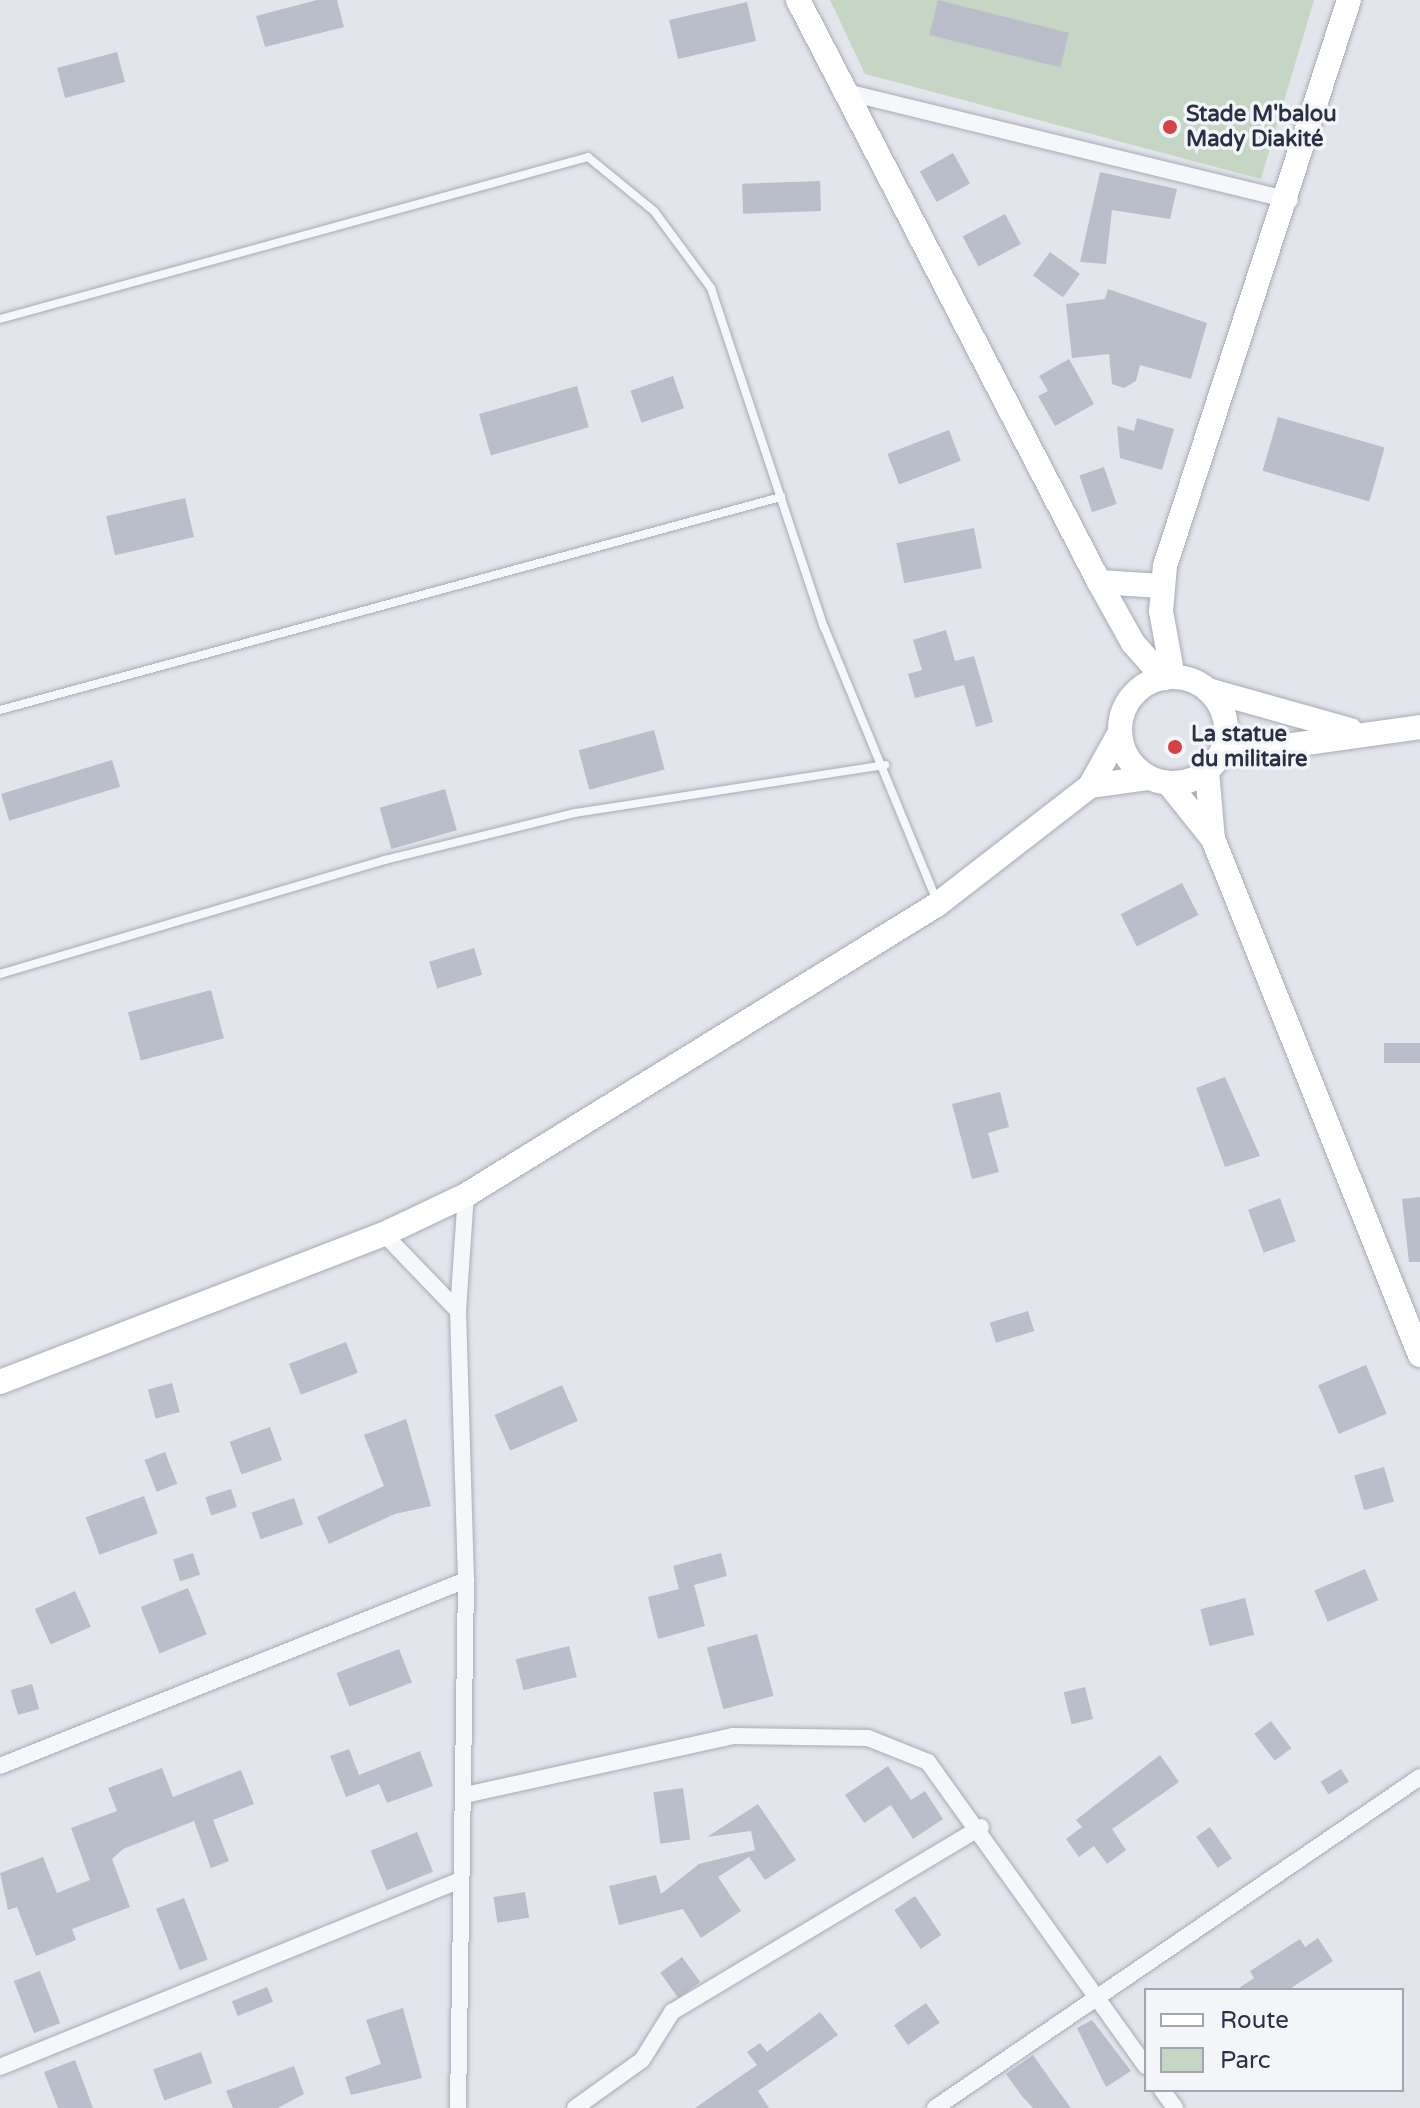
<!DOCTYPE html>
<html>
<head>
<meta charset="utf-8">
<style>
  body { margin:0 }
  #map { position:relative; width:1420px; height:2108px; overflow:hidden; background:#e3e5ec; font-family:"Varela Round",sans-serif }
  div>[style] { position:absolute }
  .green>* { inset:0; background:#c6d6c4 }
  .building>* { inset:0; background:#babeca; transform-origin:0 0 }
  .roads { filter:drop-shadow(0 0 2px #a8abb7) drop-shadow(0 0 2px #a8abb7) }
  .lane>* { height:8px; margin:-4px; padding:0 4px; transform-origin:4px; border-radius:4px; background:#f6f7fa }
  .street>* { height:16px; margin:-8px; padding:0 8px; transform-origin:8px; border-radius:8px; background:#f6f7fa }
  .secondary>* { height:24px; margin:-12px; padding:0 12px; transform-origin:12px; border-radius:12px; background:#fff }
  .secondary>.ring { margin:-12px; padding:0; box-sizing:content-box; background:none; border:24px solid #fff; border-radius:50% }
  .dots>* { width:22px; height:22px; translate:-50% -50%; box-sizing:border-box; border:4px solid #f3f5f9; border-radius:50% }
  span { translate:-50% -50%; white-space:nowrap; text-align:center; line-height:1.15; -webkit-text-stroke:7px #f3f5f9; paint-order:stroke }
  .poi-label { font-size:22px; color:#2a3046; font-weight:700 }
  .left { translate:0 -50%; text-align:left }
  .legend { position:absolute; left:1144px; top:1988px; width:260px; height:104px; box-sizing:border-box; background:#f3f5f9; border:2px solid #a3a6b1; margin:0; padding:10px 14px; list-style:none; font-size:24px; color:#2a3046 }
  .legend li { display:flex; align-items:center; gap:16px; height:40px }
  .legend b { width:40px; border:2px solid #a3a6b1 }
</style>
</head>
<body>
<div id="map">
  <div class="green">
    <i style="clip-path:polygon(830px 0,1314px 0,1261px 179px,865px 74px)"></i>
  </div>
  <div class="building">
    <i style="clip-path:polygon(317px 0,337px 0,344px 27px,265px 47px,256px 16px)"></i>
    <i style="left:938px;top:0;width:135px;height:36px;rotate:14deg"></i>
    <i style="left:747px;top:2px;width:40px;height:80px;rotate:77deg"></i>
    <i style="left:117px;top:52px;width:31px;height:62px;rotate:75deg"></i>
    <i style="left:953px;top:153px;width:35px;height:38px;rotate:61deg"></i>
    <i style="clip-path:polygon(1100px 172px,1177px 189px,1170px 219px,1112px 210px,1106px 264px,1080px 262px)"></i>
    <i style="left:820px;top:181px;width:30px;height:78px;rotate:88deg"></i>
    <i style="left:1005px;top:214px;width:34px;height:48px;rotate:62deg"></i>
    <i style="left:1050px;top:252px;width:37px;height:29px;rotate:36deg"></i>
    <i style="clip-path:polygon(1108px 289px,1207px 323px,1191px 379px,1140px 365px,1136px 381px,1124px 388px,1112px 384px,1109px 354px,1072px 358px,1066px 304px,1105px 299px)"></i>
    <i style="clip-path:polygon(1069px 359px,1094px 404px,1055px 426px,1038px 396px,1048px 391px,1039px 376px)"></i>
    <i style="left:673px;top:376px;width:34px;height:45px;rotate:71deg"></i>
    <i style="left:577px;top:386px;width:43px;height:102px;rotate:74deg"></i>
    <i style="left:1278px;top:417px;width:111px;height:56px;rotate:16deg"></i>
    <i style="clip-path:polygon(1137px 418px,1174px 429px,1162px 470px,1120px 458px,1117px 426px,1134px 431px)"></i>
    <i style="left:949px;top:430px;width:33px;height:66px;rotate:69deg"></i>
    <i style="left:1104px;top:467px;width:39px;height:26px;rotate:71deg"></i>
    <i style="left:185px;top:498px;width:40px;height:81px;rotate:77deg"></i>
    <i style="left:974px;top:528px;width:41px;height:79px;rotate:79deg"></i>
    <i style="clip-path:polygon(946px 630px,955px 661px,974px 656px,993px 722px,976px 727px,964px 685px,915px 698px,908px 674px,922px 670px,913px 640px)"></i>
    <i style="left:654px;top:730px;width:41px;height:78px;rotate:75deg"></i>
    <i style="left:112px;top:760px;width:28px;height:116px;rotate:73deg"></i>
    <i style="left:445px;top:789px;width:43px;height:68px;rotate:74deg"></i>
    <i style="left:1182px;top:883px;width:36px;height:69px;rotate:63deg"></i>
    <i style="left:474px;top:948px;width:28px;height:47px;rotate:73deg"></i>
    <i style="left:211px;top:990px;width:50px;height:86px;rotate:75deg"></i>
    <i style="left:1420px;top:1043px;width:20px;height:36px;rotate:90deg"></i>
    <i style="clip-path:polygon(1225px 1077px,1260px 1156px,1225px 1167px,1196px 1088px)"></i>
    <i style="clip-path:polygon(1000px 1092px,1009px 1127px,988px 1133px,999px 1172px,972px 1179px,952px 1104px)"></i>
    <i style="clip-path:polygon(1420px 1197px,1420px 1262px,1409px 1262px,1402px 1199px)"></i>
    <i style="left:1280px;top:1198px;width:46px;height:34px;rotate:70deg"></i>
    <i style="left:1028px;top:1311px;width:21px;height:40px;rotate:73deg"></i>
    <i style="left:346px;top:1342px;width:33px;height:61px;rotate:69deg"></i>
    <i style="left:1366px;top:1365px;width:53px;height:52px;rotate:67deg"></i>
    <i style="left:172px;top:1383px;width:30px;height:25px;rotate:75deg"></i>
    <i style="left:562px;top:1385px;width:39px;height:74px;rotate:66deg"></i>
    <i style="clip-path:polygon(406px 1419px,431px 1506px,395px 1514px,329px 1544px,317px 1517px,384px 1486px,364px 1435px)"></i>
    <i style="left:270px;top:1427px;width:35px;height:43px;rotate:70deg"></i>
    <i style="left:165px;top:1452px;width:34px;height:22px;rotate:69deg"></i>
    <i style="left:1384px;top:1467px;width:36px;height:31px;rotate:74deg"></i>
    <i style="left:231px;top:1489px;width:19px;height:27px;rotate:72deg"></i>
    <i style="left:144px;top:1496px;width:40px;height:62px;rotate:70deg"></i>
    <i style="left:294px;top:1498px;width:28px;height:45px;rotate:71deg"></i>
    <i style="left:193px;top:1553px;width:23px;height:21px;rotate:72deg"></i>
    <i style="clip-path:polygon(721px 1553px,727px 1576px,694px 1585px,705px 1626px,658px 1639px,648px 1597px,679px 1589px,673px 1566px)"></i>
    <i style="left:1365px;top:1569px;width:34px;height:55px;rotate:67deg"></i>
    <i style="left:188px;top:1588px;width:50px;height:51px;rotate:68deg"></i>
    <i style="left:75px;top:1591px;width:39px;height:44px;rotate:66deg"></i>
    <i style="left:1245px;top:1598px;width:38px;height:46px;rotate:76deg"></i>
    <i style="left:757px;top:1634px;width:64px;height:52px;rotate:75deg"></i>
    <i style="left:569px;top:1646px;width:32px;height:55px;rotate:76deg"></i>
    <i style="left:399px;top:1649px;width:36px;height:67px;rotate:69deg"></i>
    <i style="left:32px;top:1684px;width:26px;height:22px;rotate:74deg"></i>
    <i style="left:1085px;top:1687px;width:33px;height:22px;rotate:76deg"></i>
    <i style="left:1271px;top:1721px;width:34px;height:21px;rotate:53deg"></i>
    <i style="clip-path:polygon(349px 1749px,359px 1775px,420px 1751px,433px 1786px,387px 1803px,379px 1784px,346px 1797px,330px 1756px)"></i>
    <i style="clip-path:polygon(1160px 1755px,1179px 1782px,1112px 1829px,1126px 1850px,1107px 1864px,1094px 1846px,1079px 1857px,1066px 1839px,1082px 1827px,1076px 1820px)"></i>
    <i style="clip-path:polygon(888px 1766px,911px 1800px,925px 1791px,943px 1819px,913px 1839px,891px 1805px,864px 1823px,845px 1795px)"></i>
    <i style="clip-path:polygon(162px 1768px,173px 1797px,241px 1770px,254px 1804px,213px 1820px,229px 1861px,211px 1868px,194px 1821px,123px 1849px,112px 1859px,130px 1907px,72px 1929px,76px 1940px,36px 1956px,17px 1907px,8px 1910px,0 1873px,43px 1857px,57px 1893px,90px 1880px,71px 1828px,117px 1811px,108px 1788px)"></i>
    <i style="left:1341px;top:1769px;width:15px;height:24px;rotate:58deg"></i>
    <i style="left:683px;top:1788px;width:52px;height:30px;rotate:82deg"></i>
    <i style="clip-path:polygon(758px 1804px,796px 1860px,765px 1880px,749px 1857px,718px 1877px,741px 1911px,701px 1938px,683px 1909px,619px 1925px,609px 1886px,656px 1875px,661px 1894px,699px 1864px,755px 1850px,751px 1831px,707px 1837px)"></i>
    <i style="left:1210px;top:1827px;width:38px;height:17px;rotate:55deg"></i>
    <i style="left:417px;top:1832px;width:43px;height:50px;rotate:68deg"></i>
    <i style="left:525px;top:1892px;width:26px;height:32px;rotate:81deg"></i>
    <i style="left:915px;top:1896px;width:47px;height:25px;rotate:56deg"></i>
    <i style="left:184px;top:1898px;width:66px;height:30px;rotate:69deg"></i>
    <i style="clip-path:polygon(1318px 1938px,1333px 1961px,1288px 1990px,1236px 1990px,1254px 1978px,1250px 1971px,1300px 1939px,1305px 1947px)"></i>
    <i style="left:682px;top:1957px;width:31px;height:27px;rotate:54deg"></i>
    <i style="left:40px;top:1971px;width:56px;height:28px;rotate:69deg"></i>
    <i style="left:267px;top:1987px;width:16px;height:38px;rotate:68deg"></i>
    <i style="left:926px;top:2003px;width:24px;height:39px;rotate:55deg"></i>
    <i style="clip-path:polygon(403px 2008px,422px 2078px,351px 2095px,345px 2077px,381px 2064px,366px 2020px)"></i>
    <i style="clip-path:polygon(820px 2012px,838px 2035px,758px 2091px,769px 2108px,695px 2108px,757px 2065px,747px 2052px,760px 2043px,767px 2052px)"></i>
    <i style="clip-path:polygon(1092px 2020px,1131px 2071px,1106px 2087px,1077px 2028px)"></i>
    <i style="left:201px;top:2052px;width:33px;height:51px;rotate:70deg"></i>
    <i style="clip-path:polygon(1033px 2055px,1057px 2089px,1071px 2108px,1033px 2108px,1021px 2095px,1006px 2074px)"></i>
    <i style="clip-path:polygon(75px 2060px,93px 2108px,58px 2108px,44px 2072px)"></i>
    <i style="clip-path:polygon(294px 2066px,304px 2094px,278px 2108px,233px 2108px,226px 2091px)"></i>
  </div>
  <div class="roads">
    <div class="lane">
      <i style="left:0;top:319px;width:610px;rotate:-15.4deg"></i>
      <i style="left:588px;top:157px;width:85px;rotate:39.3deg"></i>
      <i style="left:654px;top:211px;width:96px;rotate:53.5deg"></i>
      <i style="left:711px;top:288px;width:357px;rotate:71.6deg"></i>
      <i style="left:824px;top:627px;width:294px;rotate:67.6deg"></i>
      <i style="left:0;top:710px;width:810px;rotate:-15.26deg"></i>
      <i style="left:0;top:974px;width:402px;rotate:-16.5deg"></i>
      <i style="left:385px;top:860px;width:196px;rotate:-13.9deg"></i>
      <i style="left:575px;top:813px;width:314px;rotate:-8.8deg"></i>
    </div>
    <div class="street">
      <i style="left:846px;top:92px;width:457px;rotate:13.7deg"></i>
      <i style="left:384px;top:1234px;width:107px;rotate:46.1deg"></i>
      <i style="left:0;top:1766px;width:502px;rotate:-21.76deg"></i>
      <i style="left:466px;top:1580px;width:269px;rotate:-91.7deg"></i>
      <i style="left:458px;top:1311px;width:116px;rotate:-86.1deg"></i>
      <i style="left:465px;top:1795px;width:274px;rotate:-12.4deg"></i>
      <i style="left:733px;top:1736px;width:135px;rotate:0.8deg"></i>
      <i style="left:868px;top:1738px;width:65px;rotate:21.8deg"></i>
      <i style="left:928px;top:1762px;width:374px;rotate:54.4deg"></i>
      <i style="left:0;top:2067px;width:494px;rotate:-22.1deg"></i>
      <i style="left:1162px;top:2090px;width:22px;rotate:54deg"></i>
      <i style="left:458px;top:2108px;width:528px;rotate:-89.13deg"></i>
      <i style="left:575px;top:2108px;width:82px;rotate:-35.6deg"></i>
      <i style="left:642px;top:2060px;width:57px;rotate:-58deg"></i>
      <i style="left:672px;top:2012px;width:360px;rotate:-30.9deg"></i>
      <i style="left:935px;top:2108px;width:587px;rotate:-34.31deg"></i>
    </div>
    <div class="secondary">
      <i style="left:798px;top:0;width:655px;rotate:62.65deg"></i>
      <i style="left:1099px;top:582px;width:70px;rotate:60.9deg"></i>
      <i style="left:1133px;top:643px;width:47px;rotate:48.5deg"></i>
      <i style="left:1099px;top:582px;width:62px;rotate:3.7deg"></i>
      <i class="ring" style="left:1120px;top:677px;width:82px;height:82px"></i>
      <i style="left:1173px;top:677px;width:67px;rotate:-100.3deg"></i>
      <i style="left:1161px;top:611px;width:45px;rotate:-84.9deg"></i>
      <i style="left:1165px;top:566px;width:595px;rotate:-71.99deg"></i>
      <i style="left:1208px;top:690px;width:148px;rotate:15.7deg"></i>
      <i style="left:1221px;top:755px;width:201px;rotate:-8deg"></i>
      <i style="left:1207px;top:771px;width:68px;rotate:85deg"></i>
      <i style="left:1169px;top:784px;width:70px;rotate:51.3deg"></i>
      <i style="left:1213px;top:839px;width:556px;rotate:68.14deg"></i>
      <i style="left:1090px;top:786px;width:60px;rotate:-7.7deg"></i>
      <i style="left:0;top:1382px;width:412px;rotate:-21.1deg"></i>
      <i style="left:384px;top:1234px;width:91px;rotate:-25.4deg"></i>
      <i style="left:466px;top:1195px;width:554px;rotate:-31.65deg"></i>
      <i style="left:938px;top:904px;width:192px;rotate:-37.8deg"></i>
      <i style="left:1090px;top:786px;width:60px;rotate:-60.9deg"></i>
    </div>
  </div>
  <div class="dots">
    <i style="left:1170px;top:127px;background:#d64344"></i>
    <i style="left:1175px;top:747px;background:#d64344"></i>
  </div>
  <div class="poi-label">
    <span class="left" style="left:1186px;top:127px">Stade M'balou<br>Mady Diakité</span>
    <span class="left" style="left:1191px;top:747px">La statue<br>du militaire</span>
  </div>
  <ul class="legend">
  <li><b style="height:10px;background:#fff"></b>Route</li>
  <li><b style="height:22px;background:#c6d6c4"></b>Parc</li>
  </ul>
</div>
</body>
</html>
